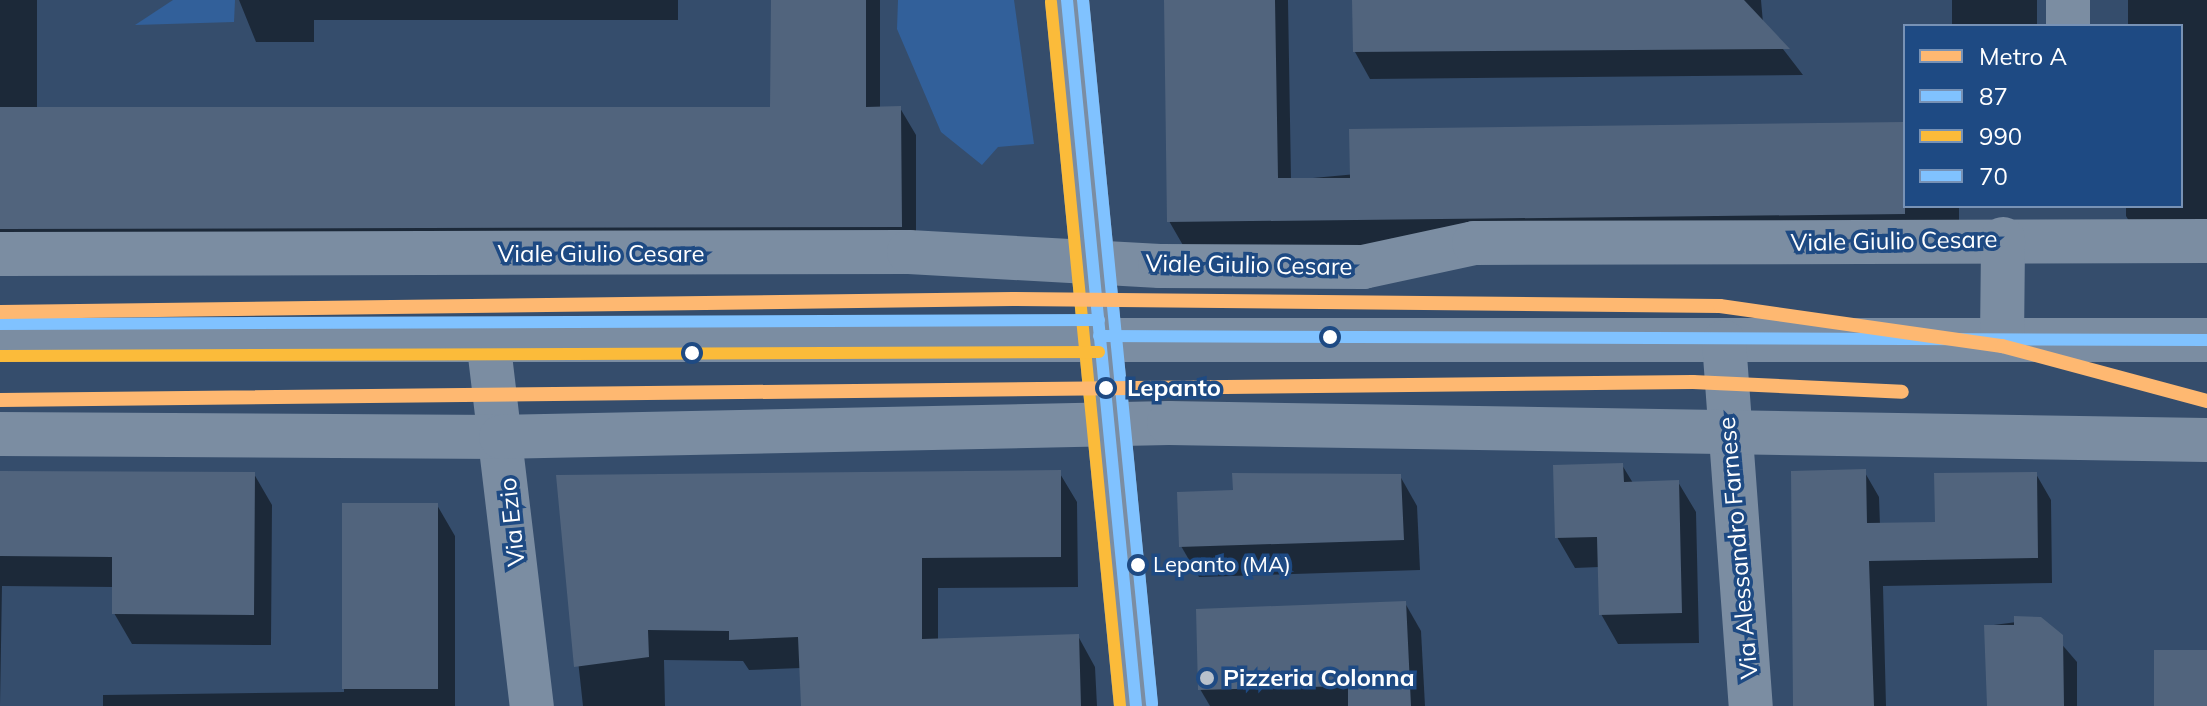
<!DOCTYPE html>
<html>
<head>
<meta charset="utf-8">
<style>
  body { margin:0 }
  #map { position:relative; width:2207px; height:706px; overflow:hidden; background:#354d6c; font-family:Mulish,sans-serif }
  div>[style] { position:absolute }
  .green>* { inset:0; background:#32609a }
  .shadow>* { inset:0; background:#0007; transform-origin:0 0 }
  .building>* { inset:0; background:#51647d; transform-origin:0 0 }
  .minor>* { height:44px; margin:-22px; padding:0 22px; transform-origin:22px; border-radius:22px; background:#7b8da2 }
  .bus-1>* { height:12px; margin:-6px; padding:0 6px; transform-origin:6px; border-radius:6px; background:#80c2ff }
  .bus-2>* { height:12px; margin:-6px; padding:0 6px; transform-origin:6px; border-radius:6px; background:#fbbb3a }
  .bus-3>* { height:12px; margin:-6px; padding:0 6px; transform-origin:6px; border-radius:6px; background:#80c2ff }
  .metro-1>* { height:14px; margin:-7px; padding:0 7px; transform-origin:7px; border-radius:7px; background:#feb871 }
  .dots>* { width:22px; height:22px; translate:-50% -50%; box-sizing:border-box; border:4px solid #1e4a83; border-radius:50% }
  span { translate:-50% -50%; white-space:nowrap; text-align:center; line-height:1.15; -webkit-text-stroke:7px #1e4a83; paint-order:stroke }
  .bus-label { font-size:22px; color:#fff }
  .left { translate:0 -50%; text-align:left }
  .street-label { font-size:24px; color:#fff }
  .stop-label { font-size:24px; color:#fff; font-weight:700 }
  .poi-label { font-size:24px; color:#fff; font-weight:700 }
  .legend { position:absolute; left:1903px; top:24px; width:280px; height:184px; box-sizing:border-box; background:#1e4a83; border:2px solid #7892b5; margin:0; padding:10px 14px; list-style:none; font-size:24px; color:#fff }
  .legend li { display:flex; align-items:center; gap:16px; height:40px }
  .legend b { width:40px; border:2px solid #7892b5 }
</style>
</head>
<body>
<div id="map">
  <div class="green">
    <i style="clip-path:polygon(173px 0,235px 0,234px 22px,135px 25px)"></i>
    <i style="clip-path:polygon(898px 0,1014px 0,1034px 144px,998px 147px,982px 165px,941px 132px,897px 29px)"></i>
  </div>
  <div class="shadow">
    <i style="clip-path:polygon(0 0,37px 0,37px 109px,772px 109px,772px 0,880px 0,880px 108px,900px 108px,916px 135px,916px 253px,0 256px)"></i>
    <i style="clip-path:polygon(239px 0,678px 0,678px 20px,314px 20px,314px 42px,256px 42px)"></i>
    <i style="clip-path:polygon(1166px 0,1288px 0,1291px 180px,1905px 124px,1905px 206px,1959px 206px,1959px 239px,1184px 247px,1169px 221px)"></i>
    <i style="clip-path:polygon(1354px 0,1761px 0,1763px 23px,1803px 75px,1370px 79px,1355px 52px)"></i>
    <i style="left:1952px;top:0;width:85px;height:27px"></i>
    <i style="clip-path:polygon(2128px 0,2207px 0,2207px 251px,2147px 251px,2126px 216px,2126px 206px,2181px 206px,2181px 26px,2128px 26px)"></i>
    <i style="clip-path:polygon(1622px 465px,1633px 483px,1678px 482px,1696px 512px,1699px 643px,1618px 644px,1601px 614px,1599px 567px,1575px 568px,1557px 537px)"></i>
    <i style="clip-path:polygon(1864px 471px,1879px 497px,1880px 525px,1937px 524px,2036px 474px,2051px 500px,2052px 583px,1883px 586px,1886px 706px,1796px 706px)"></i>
    <i style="clip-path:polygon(1059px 472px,1077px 502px,1078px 587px,938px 588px,938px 641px,1078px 636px,1095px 667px,1097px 706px,803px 706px,801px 668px,749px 670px,743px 661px,664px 660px,665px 706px,583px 706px,558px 477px)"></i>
    <i style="clip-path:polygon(0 473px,254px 474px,272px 505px,271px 645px,132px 644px,114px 613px,114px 587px,2px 586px,0 706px)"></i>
    <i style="clip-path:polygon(1400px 476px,1417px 506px,1420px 570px,1199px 577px,1181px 546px,1235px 492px)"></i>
    <i style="clip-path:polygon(344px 505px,437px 505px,455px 536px,455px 706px,103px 706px,103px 695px,344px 692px)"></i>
    <i style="clip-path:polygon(1405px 603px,1421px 631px,1425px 706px,1210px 706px,1200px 689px)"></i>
    <i style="clip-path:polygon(2040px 619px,2077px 662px,2077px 706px,1988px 706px,1986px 626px)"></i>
    <i style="left:2156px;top:652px;width:51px;height:54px"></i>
  </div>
  <div class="building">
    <i style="clip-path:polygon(771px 0,866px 0,866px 107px,901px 106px,902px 227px,0 229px,0 107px,770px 107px)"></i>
    <i style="clip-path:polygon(1164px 0,1275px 0,1278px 178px,1350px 178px,1349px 129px,1905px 122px,1905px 214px,1167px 222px)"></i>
    <i style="clip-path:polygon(1352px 0,1744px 0,1790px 49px,1353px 52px)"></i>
    <i style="clip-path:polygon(1623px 463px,1624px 482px,1679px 480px,1682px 613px,1599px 615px,1597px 537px,1555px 538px,1553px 465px)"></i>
    <i style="clip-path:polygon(1866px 469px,1867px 523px,1935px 522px,1934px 473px,2037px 472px,2038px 558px,1869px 561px,1874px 706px,1793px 706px,1791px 471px)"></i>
    <i style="clip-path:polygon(1061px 470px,1061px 557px,922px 558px,922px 639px,1079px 634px,1081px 706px,801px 706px,798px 637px,729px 640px,729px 631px,648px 630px,649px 657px,574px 667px,556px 475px)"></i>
    <i style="clip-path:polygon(0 471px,255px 472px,254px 615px,112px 614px,112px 557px,0 556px)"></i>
    <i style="clip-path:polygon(1232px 473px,1401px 474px,1404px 540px,1179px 547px,1177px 492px,1233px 490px)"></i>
    <i style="left:342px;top:503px;width:96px;height:186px"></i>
    <i style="clip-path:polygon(1406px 601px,1411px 706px,1348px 706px,1348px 686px,1198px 690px,1196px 609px)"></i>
    <i style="clip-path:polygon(2014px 616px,2041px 617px,2063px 635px,2064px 706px,1987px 706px,1984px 625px,2014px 625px)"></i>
    <i style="left:2154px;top:650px;width:53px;height:56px"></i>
  </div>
  <div class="minor">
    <i style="left:1067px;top:0;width:709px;rotate:84.42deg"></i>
    <i style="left:2068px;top:0;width:26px;rotate:90deg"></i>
    <i style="left:0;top:254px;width:909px;rotate:-0.13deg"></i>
    <i style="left:909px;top:252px;width:251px;rotate:3.2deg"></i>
    <i style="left:1160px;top:266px;width:203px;rotate:0.3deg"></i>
    <i style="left:1363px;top:267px;width:114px;rotate:-12.2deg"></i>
    <i style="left:1474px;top:243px;width:733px;rotate:-0.16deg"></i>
    <i style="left:488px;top:339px;width:370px;rotate:83.2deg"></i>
    <i style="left:0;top:340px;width:2207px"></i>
    <i style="left:2002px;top:340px;width:101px;rotate:-89.4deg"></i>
    <i style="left:1724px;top:342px;width:365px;rotate:85.8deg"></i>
    <i style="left:0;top:434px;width:501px;rotate:0.34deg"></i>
    <i style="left:501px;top:437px;width:668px;rotate:-1.2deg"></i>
    <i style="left:1169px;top:423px;width:1038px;rotate:0.94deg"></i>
  </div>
  <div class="bus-1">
    <i style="left:1067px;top:0;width:709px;rotate:84.42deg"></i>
    <i style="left:1099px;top:336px;width:1108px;rotate:0.21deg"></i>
  </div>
  <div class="bus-2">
    <i style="left:1051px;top:2px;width:707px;rotate:84.4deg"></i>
    <i style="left:0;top:356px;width:1099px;rotate:-0.21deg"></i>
  </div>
  <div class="bus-3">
    <i style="left:1083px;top:0;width:707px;rotate:84.4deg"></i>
    <i style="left:0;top:324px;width:1099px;rotate:-0.21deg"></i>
  </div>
  <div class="metro-1">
    <i style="left:0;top:312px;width:1013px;rotate:-0.74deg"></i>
    <i style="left:1013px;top:299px;width:707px;rotate:0.57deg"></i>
    <i style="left:1720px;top:306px;width:285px;rotate:8.1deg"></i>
    <i style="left:2002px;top:346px;width:212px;rotate:15deg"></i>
    <i style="left:0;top:400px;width:1693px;rotate:-0.61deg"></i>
    <i style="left:1693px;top:382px;width:209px;rotate:2.7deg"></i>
  </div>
  <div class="dots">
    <i style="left:1330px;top:337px;background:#fff"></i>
    <i style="left:692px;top:353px;background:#fff"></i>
    <i style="left:1106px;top:388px;background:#fff"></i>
    <i style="left:1138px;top:565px;background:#fff"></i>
    <i style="left:1207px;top:678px;background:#b8c1cc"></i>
  </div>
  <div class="bus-label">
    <span class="left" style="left:1153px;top:565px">Lepanto (MA)</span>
  </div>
  <div class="street-label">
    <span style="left:1894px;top:241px;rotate:-1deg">Viale Giulio Cesare</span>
    <span style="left:601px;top:254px">Viale Giulio Cesare</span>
    <span style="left:1249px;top:265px;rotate:1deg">Viale Giulio Cesare</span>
    <span style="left:512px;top:522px;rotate:-96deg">Via Ezio</span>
    <span style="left:1738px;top:548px;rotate:-95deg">Via Alessandro Farnese</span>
  </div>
  <div class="stop-label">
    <span class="left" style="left:1127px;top:388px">Lepanto</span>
  </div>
  <div class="poi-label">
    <span class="left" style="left:1223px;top:678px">Pizzeria Colonna</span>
  </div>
  <ul class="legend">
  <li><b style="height:10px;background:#feb871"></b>Metro A</li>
  <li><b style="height:10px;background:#80c2ff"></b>87</li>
  <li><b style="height:10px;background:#fbbb3a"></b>990</li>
  <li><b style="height:10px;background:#80c2ff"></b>70</li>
  </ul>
</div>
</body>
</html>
